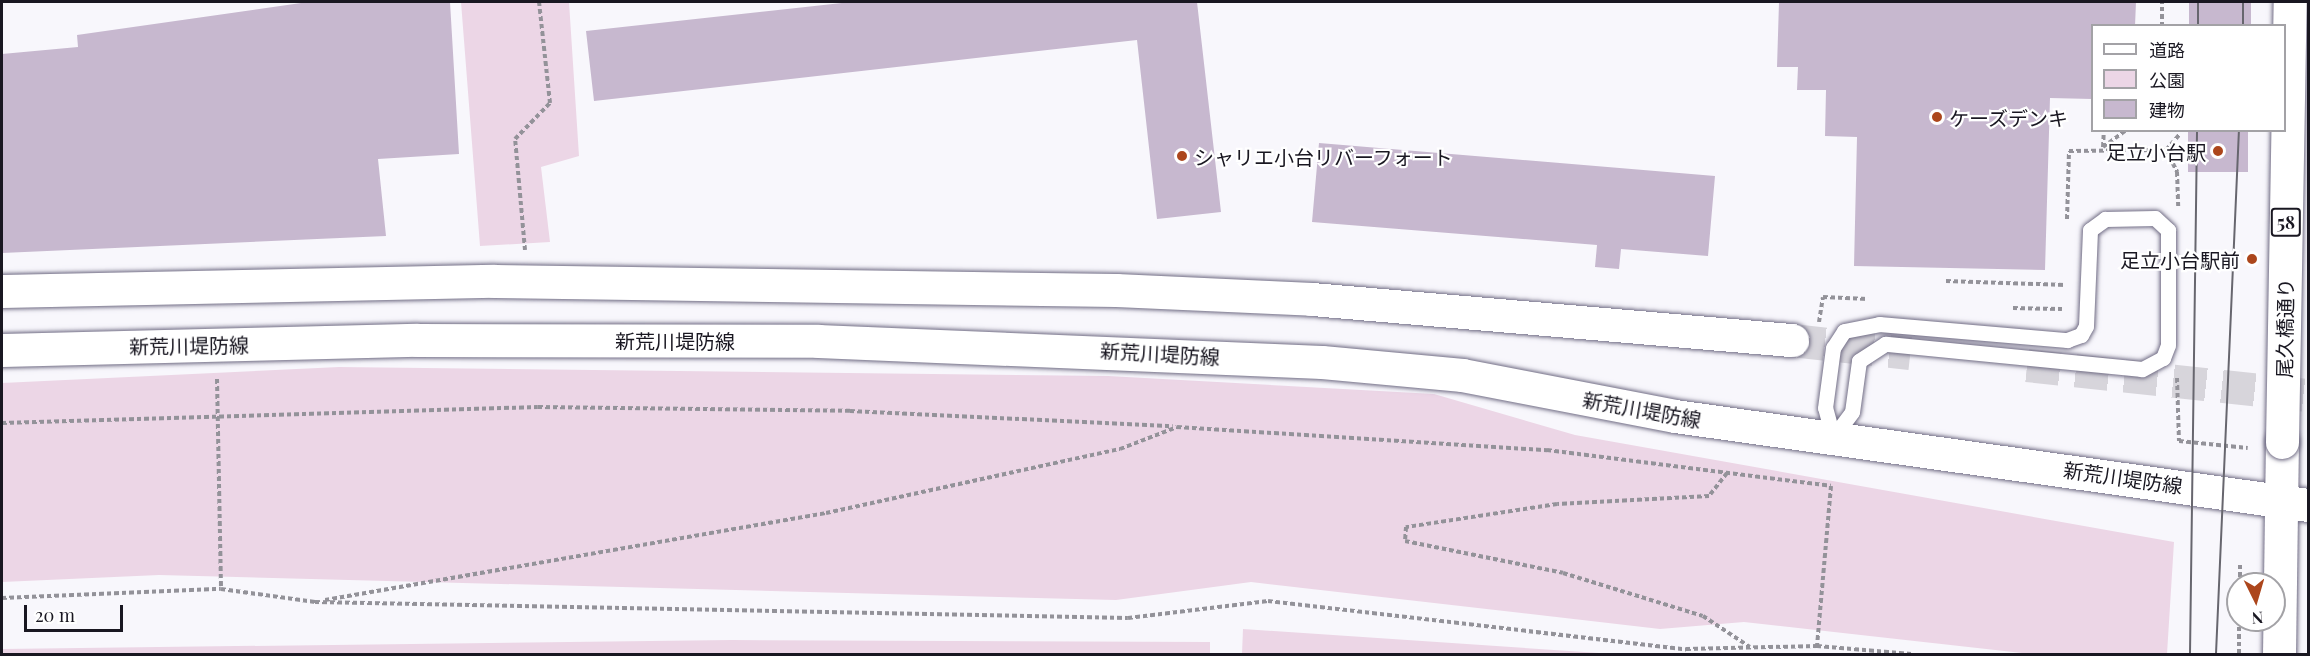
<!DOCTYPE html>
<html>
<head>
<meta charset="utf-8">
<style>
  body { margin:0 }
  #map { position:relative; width:2310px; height:656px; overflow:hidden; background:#f8f7fc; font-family:"Playfair Display","Noto Sans JP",serif }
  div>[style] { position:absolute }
  .green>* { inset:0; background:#ecd6e6 }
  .building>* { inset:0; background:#c7b8cf; transform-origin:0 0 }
  .secondary-tunnel>* { height:33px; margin-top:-16.5px; transform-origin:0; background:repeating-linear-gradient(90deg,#d7d5db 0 33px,transparent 0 49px) }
  .path>* { height:4px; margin-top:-2px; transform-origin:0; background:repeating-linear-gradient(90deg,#939299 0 4.5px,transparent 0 7.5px) }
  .roads { filter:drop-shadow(0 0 2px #716d85) drop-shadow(0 0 2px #716d85) }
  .lane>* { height:15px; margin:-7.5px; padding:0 7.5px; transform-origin:7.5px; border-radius:7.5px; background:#fff }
  .secondary>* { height:33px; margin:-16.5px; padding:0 16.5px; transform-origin:16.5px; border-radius:16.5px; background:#fff }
  .primary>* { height:33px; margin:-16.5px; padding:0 16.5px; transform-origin:16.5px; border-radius:16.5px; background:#fff }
  .tram>* { height:1.5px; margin:-0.75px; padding:0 0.75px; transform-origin:0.75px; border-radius:0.75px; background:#67666e }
  .bridges { filter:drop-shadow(0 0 2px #716d85) drop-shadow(0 0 2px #716d85) }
  .primary-bridge>* { height:33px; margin:-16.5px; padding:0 16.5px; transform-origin:16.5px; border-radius:16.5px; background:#fff }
  .dots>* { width:16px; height:16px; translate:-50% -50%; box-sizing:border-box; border:3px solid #fff; border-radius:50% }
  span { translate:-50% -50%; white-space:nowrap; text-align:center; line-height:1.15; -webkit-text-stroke:4.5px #fff; paint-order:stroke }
  .shield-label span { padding:2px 4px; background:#fff; border:2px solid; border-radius:4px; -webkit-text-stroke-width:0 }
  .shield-label { font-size:18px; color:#191721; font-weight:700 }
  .poi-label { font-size:20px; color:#191721 }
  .left { translate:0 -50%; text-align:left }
  .right { translate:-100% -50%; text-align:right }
  .street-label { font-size:20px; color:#191721 }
  .frame { position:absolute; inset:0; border:3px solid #191721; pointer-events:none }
  .legend { position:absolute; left:2091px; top:24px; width:195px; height:108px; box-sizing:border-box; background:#fff; border:2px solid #a3a2a6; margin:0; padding:8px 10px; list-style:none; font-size:18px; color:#191721 }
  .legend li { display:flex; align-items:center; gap:12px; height:30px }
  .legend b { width:30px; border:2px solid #a3a2a6 }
  .north { position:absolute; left:2226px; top:572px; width:60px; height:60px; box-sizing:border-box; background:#fff; border:2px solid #a3a2a6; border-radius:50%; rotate:175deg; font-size:16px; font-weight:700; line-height:24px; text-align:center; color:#191721 }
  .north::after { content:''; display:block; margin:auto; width:21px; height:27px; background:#ac461c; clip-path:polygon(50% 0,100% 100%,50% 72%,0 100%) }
  .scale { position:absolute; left:24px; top:605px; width:99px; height:27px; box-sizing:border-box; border:3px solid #191721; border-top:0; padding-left:8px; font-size:18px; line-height:21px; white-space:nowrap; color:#191721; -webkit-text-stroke:4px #fff; paint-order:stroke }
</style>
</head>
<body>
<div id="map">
  <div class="green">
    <i style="clip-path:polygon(461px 2px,569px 2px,579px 156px,541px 167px,550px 242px,480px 246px)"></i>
    <i style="clip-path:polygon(339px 367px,1108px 376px,1434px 394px,1575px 435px,2174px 542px,2167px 654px,2031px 654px,1744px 622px,1660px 629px,1251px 582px,1116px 600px,159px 575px,2px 582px,2px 383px)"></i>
    <i style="clip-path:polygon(1243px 629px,1614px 654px,1242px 654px)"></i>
    <i style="clip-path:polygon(732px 640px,1210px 642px,1210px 654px,2px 654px,2px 649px)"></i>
  </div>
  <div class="building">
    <i style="clip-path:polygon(308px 2px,450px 2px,459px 154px,378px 159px,386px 236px,2px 253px,2px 54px,78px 47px,77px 35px)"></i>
    <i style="clip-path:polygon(851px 2px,1197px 2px,1221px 212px,1157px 219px,1137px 40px,594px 101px,586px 31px)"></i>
    <i style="clip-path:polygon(1779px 2px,2136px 2px,2135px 26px,2092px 26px,2092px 99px,2050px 98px,2045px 270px,1854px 266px,1857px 137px,1825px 136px,1826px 90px,1797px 90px,1798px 67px,1777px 67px)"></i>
    <i style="left:2189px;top:2px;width:62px;height:24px"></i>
    <i style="left:2188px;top:130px;width:60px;height:42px"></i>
    <i style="clip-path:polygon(1319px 143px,1715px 176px,1708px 256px,1621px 249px,1619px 269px,1595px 267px,1597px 245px,1312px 222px)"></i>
  </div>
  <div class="secondary-tunnel">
    <i style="left:1792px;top:340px;width:119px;rotate:6.3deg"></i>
    <i style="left:2027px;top:365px;width:283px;rotate:6.1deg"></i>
  </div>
  <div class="path">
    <i style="left:2162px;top:26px;width:24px;rotate:-90deg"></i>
    <i style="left:2103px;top:147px;width:29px;rotate:-36deg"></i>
    <i style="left:2103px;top:147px;width:17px;rotate:-87deg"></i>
    <i style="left:2166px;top:150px;width:20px;rotate:-49deg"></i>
    <i style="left:2067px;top:219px;width:68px;rotate:-88.3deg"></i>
    <i style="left:2069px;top:151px;width:97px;rotate:-0.6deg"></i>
    <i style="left:2166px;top:150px;width:25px;rotate:63deg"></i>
    <i style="left:2177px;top:172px;width:34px;rotate:88deg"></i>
    <i style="left:525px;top:250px;width:111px;rotate:-95.1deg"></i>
    <i style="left:515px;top:139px;width:50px;rotate:-45.8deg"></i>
    <i style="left:550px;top:103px;width:102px;rotate:-96.2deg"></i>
    <i style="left:1946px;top:281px;width:119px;rotate:1.9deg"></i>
    <i style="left:2013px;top:308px;width:49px;rotate:1.2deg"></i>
    <i style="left:1819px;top:322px;width:25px;rotate:-81deg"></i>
    <i style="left:1823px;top:297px;width:45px;rotate:2.5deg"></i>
    <i style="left:2177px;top:378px;width:63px;rotate:88.2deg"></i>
    <i style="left:2179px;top:441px;width:69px;rotate:5.8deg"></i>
    <i style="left:217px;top:379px;width:210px;rotate:88.9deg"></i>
    <i style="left:2px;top:423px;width:536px;rotate:-1.71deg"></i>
    <i style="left:538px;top:407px;width:312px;rotate:0.7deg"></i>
    <i style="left:850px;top:411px;width:323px;rotate:2.7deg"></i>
    <i style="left:1727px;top:473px;width:29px;rotate:128deg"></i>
    <i style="left:1709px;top:496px;width:152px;rotate:177deg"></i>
    <i style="left:1557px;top:504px;width:153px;rotate:171.3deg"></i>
    <i style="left:1406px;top:527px;width:14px;rotate:94deg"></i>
    <i style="left:1405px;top:541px;width:161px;rotate:11.4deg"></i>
    <i style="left:1563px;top:573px;width:146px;rotate:17.1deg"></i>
    <i style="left:1703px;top:616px;width:56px;rotate:33.4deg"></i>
    <i style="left:2240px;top:584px;width:22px;rotate:-90deg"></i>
    <i style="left:2px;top:598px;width:219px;rotate:-2.4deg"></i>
    <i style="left:221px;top:589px;width:95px;rotate:7.9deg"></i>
    <i style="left:315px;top:602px;width:813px;rotate:1.13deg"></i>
    <i style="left:1128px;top:618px;width:141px;rotate:-6.9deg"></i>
    <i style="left:1268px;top:601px;width:421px;rotate:6.6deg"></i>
    <i style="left:1686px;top:649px;width:131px;rotate:-1.3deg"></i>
    <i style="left:1817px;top:646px;width:95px;rotate:4.8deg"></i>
    <i style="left:325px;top:600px;width:508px;rotate:-9.85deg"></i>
    <i style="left:826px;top:513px;width:301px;rotate:-12.3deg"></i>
    <i style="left:1120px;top:449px;width:61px;rotate:-21.1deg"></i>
    <i style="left:1177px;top:427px;width:371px;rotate:3.6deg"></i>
    <i style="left:1547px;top:450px;width:286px;rotate:7.2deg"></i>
    <i style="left:1831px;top:486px;width:161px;rotate:95deg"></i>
    <i style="left:2239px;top:654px;width:34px;rotate:-90deg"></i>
  </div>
  <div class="roads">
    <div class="lane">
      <i style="left:2155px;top:218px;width:18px;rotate:43deg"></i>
      <i style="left:2168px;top:230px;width:115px;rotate:90deg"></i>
      <i style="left:2168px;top:345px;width:14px;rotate:111deg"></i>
      <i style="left:2163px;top:358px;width:24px;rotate:152deg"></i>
      <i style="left:2142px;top:369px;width:258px;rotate:-174.4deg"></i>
      <i style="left:1885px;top:344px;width:31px;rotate:147deg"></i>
      <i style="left:1859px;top:361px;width:51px;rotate:97.8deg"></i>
      <i style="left:1852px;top:412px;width:31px;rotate:127deg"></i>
      <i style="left:1833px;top:437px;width:30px;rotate:-105deg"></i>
      <i style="left:1825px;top:408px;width:61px;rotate:-82.4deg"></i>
      <i style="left:1833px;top:348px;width:20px;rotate:-57deg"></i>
      <i style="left:1844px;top:331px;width:36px;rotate:-11deg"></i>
      <i style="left:1879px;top:324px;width:189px;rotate:4.9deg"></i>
      <i style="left:2067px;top:340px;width:15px;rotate:-20deg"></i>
      <i style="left:2081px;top:335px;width:10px;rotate:-61deg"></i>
      <i style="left:2086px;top:326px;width:96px;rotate:-87.6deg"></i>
      <i style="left:2090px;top:230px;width:19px;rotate:-36deg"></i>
      <i style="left:2105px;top:219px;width:50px;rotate:-1.1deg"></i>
    </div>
    <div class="secondary">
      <i style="left:2px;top:291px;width:492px;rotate:-1.2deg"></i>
      <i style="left:494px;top:281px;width:622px;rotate:0.83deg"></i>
      <i style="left:1116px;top:290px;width:196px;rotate:2.6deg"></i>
      <i style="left:1312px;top:299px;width:482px;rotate:4.9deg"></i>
      <i style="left:2px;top:350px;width:415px;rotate:-1.4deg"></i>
      <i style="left:417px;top:340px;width:401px;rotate:0.1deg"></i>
      <i style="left:818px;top:341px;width:504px;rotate:2.39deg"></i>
      <i style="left:1322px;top:362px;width:141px;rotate:5.3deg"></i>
      <i style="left:1462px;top:375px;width:217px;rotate:10.9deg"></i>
      <i style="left:1675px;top:416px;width:639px;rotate:8deg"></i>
    </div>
    <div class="primary">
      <i style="left:2279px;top:654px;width:212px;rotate:-89.2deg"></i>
    </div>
  </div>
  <div class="tram">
    <i style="left:2198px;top:26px;width:24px;rotate:-90deg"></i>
    <i style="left:2243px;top:26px;width:24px;rotate:-90deg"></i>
    <i style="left:2190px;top:654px;width:524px;rotate:-89.23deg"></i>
    <i style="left:2216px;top:654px;width:525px;rotate:-87.49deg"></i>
  </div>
  <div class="bridges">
    <div class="primary-bridge">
      <i style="left:2282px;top:442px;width:440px;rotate:-89deg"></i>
    </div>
  </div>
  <div class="dots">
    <i style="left:1937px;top:117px;background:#ac461c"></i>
    <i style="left:2218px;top:151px;background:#ac461c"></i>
    <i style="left:1182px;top:156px;background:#ac461c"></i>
    <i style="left:2252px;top:259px;background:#ac461c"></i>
  </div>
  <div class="shield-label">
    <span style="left:2286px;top:222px">58</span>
  </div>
  <div class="poi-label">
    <span class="left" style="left:1949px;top:117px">ケーズデンキ</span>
    <span class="right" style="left:2206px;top:151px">足立小台駅</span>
    <span class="left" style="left:1194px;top:156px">シャリエ小台リバーフォート</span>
    <span class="right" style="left:2240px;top:259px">足立小台駅前</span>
  </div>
  <div class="street-label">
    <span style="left:2284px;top:328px;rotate:-89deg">尾久橋通り</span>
    <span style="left:675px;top:340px">新荒川堤防線</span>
    <span style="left:189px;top:345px;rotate:-1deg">新荒川堤防線</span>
    <span style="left:1160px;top:353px;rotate:3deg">新荒川堤防線</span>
    <span style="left:1642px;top:409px;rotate:10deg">新荒川堤防線</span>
    <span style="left:2123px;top:477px;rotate:8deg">新荒川堤防線</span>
  </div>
  <div class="frame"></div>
  <ul class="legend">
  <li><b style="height:8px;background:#fff"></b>道路</li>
  <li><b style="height:16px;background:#ecd6e6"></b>公園</li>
  <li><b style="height:16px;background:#c7b8cf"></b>建物</li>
  </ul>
  <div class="north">N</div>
  <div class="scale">20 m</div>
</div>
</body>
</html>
